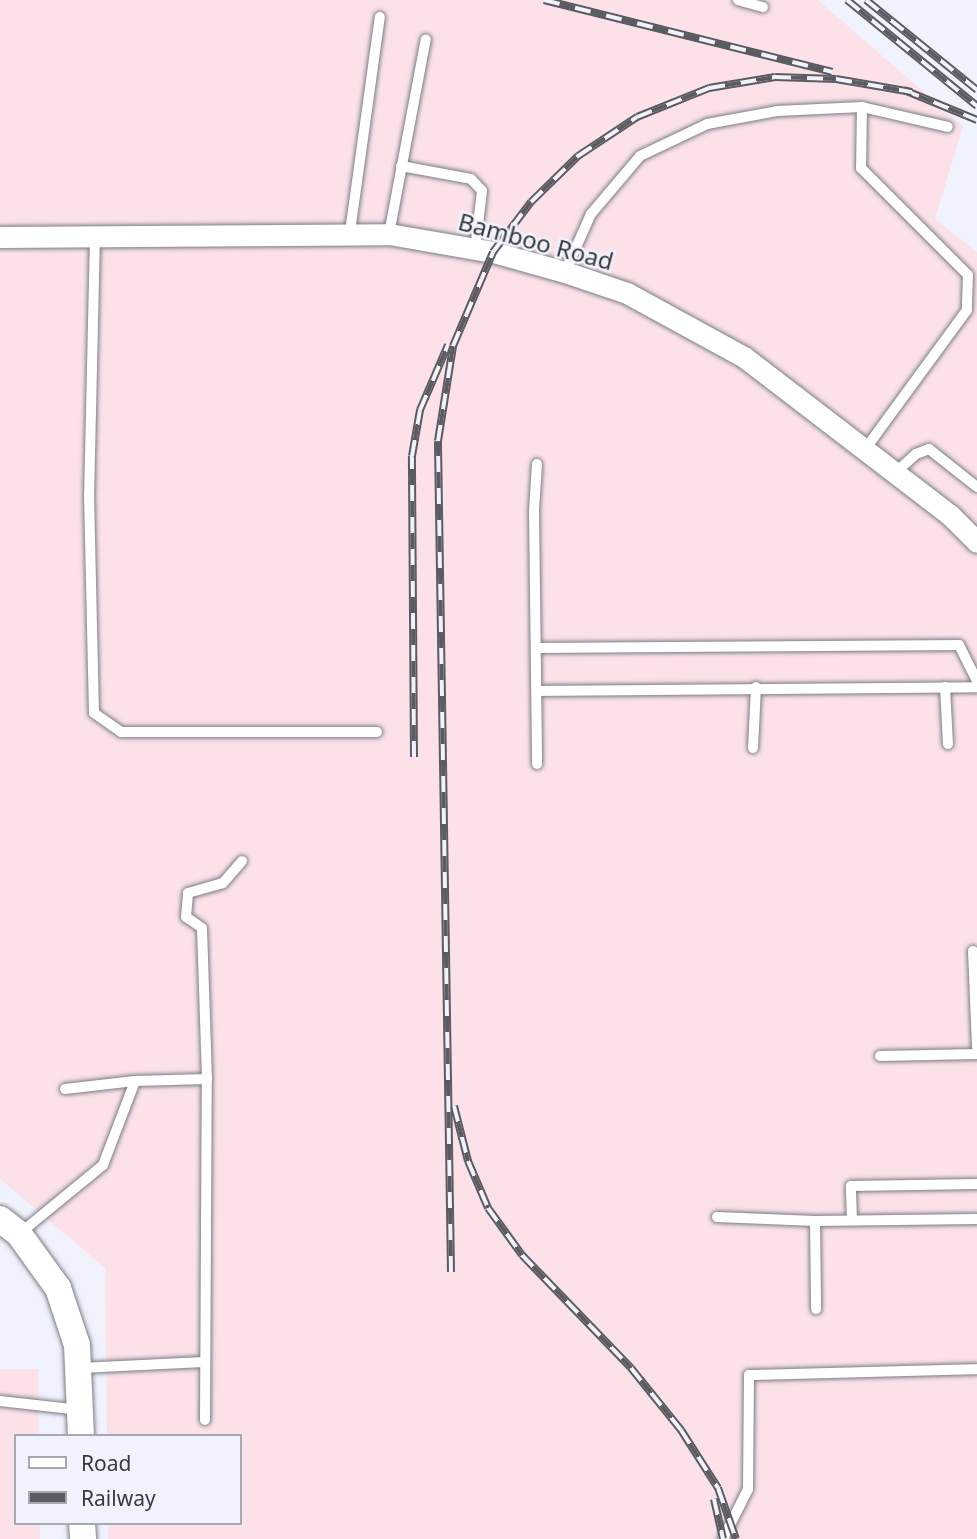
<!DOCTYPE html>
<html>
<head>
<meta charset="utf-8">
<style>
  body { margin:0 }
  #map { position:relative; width:977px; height:1539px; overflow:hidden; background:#f0f3fd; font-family:"Noto Sans",sans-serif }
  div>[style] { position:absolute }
  .industrial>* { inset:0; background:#fce2e8 }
  .roads { filter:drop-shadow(0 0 2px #7b7e87) drop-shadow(0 0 2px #7b7e87) }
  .service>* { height:10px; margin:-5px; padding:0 5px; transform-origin:5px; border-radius:5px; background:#fff }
  .minor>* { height:21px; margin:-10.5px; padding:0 10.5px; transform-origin:10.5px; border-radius:10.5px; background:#fff }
  .tertiary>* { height:26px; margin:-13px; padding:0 13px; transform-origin:13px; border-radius:13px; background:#fff }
  .rail>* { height:8px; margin-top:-4px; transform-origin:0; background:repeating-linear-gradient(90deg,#f0f3fd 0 16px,#5b5c61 0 32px); box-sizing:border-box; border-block:2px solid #5b5c61 }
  span { translate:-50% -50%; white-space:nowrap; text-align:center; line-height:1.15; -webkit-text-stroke:5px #f0f3fd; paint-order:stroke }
  .street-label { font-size:24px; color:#38393d }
  .legend { position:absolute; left:14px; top:1434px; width:228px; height:91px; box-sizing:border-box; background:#f0f3fd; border:2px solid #a6a9b0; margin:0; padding:9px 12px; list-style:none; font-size:21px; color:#38393d }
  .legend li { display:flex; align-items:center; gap:14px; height:35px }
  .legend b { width:35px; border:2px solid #a6a9b0 }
</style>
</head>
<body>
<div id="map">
  <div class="industrial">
    <i style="clip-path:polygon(0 0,818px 0,963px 126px,935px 219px,977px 252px,977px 1539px,108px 1539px,108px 1523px,240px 1523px,240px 1436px,107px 1436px,105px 1268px,0 1179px)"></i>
    <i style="clip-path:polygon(0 1369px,38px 1369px,39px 1436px,16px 1436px,16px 1523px,40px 1523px,40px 1539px,0 1539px)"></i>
  </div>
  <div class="roads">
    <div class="service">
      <i style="left:738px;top:0;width:26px;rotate:16deg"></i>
      <i style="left:862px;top:107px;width:61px;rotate:90.9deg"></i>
      <i style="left:861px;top:168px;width:151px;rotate:45deg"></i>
      <i style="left:968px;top:275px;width:35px;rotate:92deg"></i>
      <i style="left:967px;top:310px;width:171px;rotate:126.2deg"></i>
      <i style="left:401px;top:166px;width:71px;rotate:10.5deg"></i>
      <i style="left:471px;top:179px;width:16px;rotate:47deg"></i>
      <i style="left:482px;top:191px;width:58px;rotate:96.9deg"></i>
      <i style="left:350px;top:232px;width:217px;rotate:-82.1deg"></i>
      <i style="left:389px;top:234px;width:198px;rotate:-79.3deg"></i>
      <i style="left:95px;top:235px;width:259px;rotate:91.3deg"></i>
      <i style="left:89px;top:494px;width:219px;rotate:88.7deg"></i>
      <i style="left:94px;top:713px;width:33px;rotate:35deg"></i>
      <i style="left:121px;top:732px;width:256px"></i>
      <i style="left:565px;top:272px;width:64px;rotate:-65.9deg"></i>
      <i style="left:591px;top:214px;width:76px;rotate:-49.8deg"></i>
      <i style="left:640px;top:156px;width:74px;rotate:-25.5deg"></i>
      <i style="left:707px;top:124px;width:71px;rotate:-10.5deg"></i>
      <i style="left:777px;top:111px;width:85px;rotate:-2.7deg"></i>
      <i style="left:862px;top:107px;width:88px;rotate:13.1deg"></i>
      <i style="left:537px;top:464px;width:46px;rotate:93.7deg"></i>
      <i style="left:534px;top:510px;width:254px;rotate:89.3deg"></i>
      <i style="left:896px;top:472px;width:27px;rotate:-42deg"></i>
      <i style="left:916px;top:454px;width:14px;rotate:-21deg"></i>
      <i style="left:929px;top:449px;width:61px;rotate:38.4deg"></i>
      <i style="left:537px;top:648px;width:422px;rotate:-0.4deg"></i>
      <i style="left:959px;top:645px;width:40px;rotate:63.4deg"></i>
      <i style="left:945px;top:687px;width:57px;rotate:87deg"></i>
      <i style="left:538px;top:691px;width:439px;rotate:-0.5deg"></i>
      <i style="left:753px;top:748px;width:61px;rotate:-87.2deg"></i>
      <i style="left:973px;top:951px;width:97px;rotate:87.6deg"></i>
      <i style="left:880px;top:1056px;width:97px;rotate:-1.2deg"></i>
      <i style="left:65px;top:1089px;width:70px;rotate:-6.5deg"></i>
      <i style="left:135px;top:1081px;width:72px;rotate:-1.6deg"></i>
      <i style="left:717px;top:1217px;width:98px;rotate:2.3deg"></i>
      <i style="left:815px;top:1221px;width:162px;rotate:-0.7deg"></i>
      <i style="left:852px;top:1220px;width:34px;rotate:-92deg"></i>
      <i style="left:851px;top:1186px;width:126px;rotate:-0.9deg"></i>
      <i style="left:815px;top:1221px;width:88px;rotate:89.3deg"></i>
      <i style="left:19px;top:1234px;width:109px;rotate:-39.4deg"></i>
      <i style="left:103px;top:1165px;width:90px;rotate:-69.1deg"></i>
      <i style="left:80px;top:1368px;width:124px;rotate:-2.8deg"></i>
      <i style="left:0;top:1401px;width:81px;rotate:6.4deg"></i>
      <i style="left:205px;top:1420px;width:341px;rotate:-89.7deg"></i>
      <i style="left:207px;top:1079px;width:151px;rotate:-91.9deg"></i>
      <i style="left:202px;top:928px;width:19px;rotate:-145deg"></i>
      <i style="left:186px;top:917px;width:24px;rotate:-85deg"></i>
      <i style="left:188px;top:893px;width:36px;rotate:-16deg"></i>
      <i style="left:223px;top:883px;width:29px;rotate:-49deg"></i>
      <i style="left:723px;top:1539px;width:56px;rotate:-63.4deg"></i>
      <i style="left:748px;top:1489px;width:114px;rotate:-89.5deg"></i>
      <i style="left:749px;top:1375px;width:228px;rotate:-1.5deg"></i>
    </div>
    <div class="minor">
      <i style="left:0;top:237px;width:389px;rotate:-0.4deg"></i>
      <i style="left:389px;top:234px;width:106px;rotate:9.8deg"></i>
      <i style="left:493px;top:252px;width:75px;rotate:15.5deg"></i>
      <i style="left:565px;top:272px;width:65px;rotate:18.7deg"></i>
      <i style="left:627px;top:293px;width:133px;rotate:28.7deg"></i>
      <i style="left:744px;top:357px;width:260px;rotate:37.5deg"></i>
      <i style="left:950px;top:515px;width:38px;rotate:45deg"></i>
    </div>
    <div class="tertiary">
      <i style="left:0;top:1219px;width:24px;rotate:38deg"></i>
      <i style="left:19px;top:1234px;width:67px;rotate:54.2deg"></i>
      <i style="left:58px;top:1288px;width:60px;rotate:71.6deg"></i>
      <i style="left:77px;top:1345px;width:91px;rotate:87.5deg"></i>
      <i style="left:82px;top:1523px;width:16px;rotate:86deg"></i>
    </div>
  </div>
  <div class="rail">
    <i style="left:544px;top:0;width:297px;rotate:14deg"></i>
    <i style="left:847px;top:0;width:168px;rotate:39.2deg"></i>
    <i style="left:866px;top:0;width:143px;rotate:39deg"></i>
    <i style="left:904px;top:90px;width:79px;rotate:22.3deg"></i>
    <i style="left:414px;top:757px;width:301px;rotate:-90.4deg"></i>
    <i style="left:412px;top:456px;width:47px;rotate:-80.1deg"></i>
    <i style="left:420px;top:410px;width:71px;rotate:-66.7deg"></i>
    <i style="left:454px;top:1106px;width:57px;rotate:75.7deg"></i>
    <i style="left:468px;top:1161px;width:51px;rotate:66.9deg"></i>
    <i style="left:488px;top:1208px;width:58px;rotate:54.1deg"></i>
    <i style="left:522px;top:1255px;width:157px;rotate:46deg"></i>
    <i style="left:631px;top:1368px;width:80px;rotate:51.1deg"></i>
    <i style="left:681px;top:1430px;width:69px;rotate:57.5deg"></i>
    <i style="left:718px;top:1488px;width:54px;rotate:70.6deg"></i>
    <i style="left:451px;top:1272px;width:831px;rotate:-90.9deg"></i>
    <i style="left:438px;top:441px;width:96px;rotate:-81deg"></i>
    <i style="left:453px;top:346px;width:102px;rotate:-66.9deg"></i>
    <i style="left:493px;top:252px;width:63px;rotate:-52.8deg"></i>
    <i style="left:531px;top:202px;width:66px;rotate:-44.4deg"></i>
    <i style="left:578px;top:156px;width:71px;rotate:-33.5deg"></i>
    <i style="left:637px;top:117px;width:78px;rotate:-21.9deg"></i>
    <i style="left:709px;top:88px;width:67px;rotate:-9.5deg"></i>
    <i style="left:775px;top:77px;width:61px;rotate:1.9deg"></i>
    <i style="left:836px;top:79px;width:77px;rotate:9.7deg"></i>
    <i style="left:714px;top:1499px;width:41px;rotate:77.3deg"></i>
  </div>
  <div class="street-label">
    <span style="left:536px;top:241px;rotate:15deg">Bamboo Road</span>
  </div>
  <ul class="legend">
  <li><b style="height:9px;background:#fff"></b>Road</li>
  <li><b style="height:9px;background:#5b5c61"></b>Railway</li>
  </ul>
</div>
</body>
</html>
